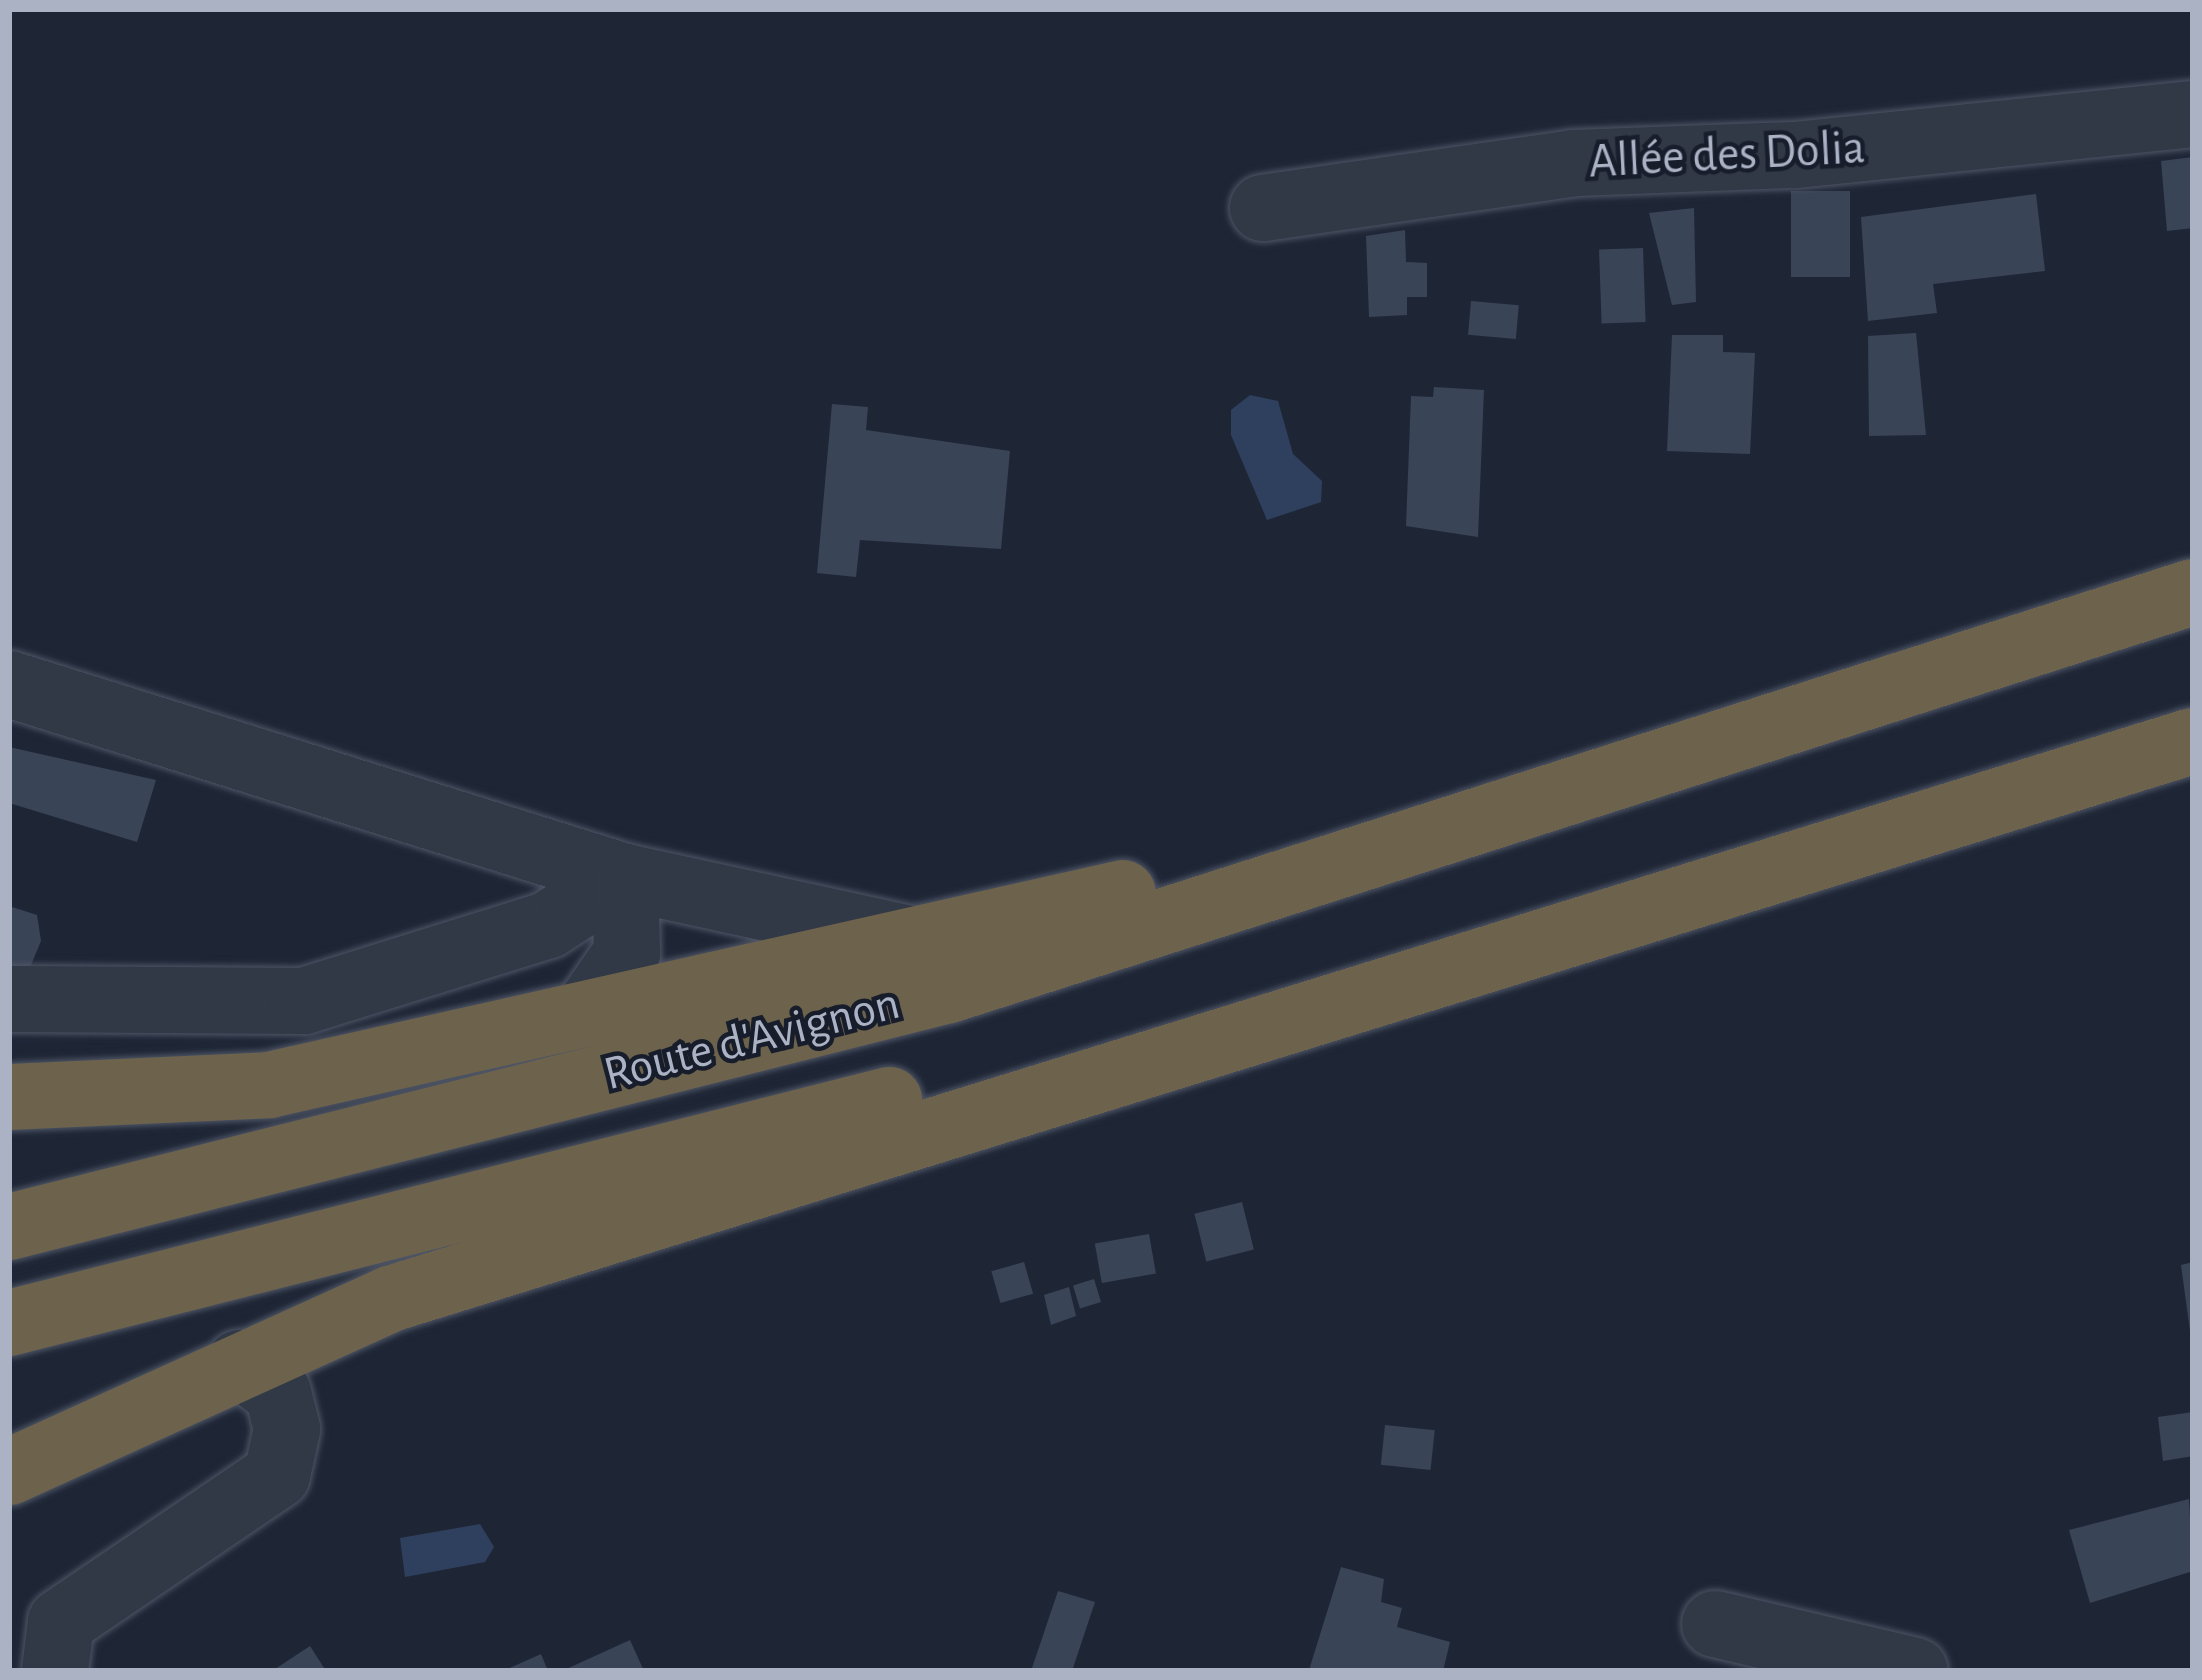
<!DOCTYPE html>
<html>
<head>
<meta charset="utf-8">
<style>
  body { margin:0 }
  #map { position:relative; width:2202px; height:1680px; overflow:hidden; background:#1e2636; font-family:"Alegreya Sans",sans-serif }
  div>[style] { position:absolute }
  .water>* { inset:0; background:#2f405f }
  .building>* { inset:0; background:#394457; transform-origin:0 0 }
  .roads { filter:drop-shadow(0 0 3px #4e5565) drop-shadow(0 0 3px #4e5565) }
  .minor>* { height:66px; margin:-33px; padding:0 33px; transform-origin:33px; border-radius:33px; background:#313846 }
  .highway>* { height:66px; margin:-33px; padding:0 33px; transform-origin:33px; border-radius:33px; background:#6d634d }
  span { translate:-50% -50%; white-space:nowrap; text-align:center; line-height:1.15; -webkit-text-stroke:9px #171d2b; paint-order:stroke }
  .street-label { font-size:48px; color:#aab2c4 }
  .frame { position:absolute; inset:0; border:12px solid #aab2c4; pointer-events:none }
</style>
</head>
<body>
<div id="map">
  <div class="water">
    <i style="clip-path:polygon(1250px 395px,1278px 401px,1293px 454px,1322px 481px,1321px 502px,1267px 520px,1231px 435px,1231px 410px)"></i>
    <i style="clip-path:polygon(480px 1524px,494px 1547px,485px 1562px,405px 1577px,400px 1538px)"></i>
  </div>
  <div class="building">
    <i style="clip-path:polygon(2193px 157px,2193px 228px,2167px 231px,2161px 161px)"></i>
    <i style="left:1791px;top:191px;width:59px;height:86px"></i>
    <i style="clip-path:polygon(2036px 194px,2045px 271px,1933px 284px,1937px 313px,1868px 321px,1861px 217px)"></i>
    <i style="clip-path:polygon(1694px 208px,1696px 302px,1672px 305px,1649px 213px)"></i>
    <i style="clip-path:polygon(1405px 230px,1406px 262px,1427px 263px,1427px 297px,1407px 297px,1407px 315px,1369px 317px,1366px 236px)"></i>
    <i style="left:1643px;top:248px;width:74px;height:44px;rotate:88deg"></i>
    <i style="left:1471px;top:301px;width:48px;height:34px;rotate:5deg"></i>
    <i style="clip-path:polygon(1916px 333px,1926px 435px,1869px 436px,1868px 336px)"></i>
    <i style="clip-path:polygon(1672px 335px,1723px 335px,1723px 352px,1755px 353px,1750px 454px,1667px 451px)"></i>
    <i style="clip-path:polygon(1434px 387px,1484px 390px,1478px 537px,1406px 526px,1411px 396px,1433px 397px)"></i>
    <i style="clip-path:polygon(832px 404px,868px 407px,866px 430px,1010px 451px,1001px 549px,860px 540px,856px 577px,817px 573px)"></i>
    <i style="clip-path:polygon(9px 747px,156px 780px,137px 842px,9px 803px)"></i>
    <i style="clip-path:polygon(9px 906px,37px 915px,41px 941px,31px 965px,9px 975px)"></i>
    <i style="left:1242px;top:1202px;width:49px;height:49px;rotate:76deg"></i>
    <i style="left:1149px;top:1234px;width:40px;height:55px;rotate:80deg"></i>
    <i style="left:1024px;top:1262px;width:33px;height:34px;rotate:74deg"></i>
    <i style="clip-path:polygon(2193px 1262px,2193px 1331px,2190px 1331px,2181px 1265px)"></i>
    <i style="left:1094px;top:1279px;width:24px;height:22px;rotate:73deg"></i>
    <i style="clip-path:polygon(1069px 1287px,1076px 1316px,1051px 1325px,1044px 1295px)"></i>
    <i style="clip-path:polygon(2193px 1412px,2193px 1456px,2163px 1461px,2158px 1417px)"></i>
    <i style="left:1385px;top:1425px;width:50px;height:40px;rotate:6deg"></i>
    <i style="clip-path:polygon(2189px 1499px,2193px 1571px,2090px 1603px,2069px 1530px)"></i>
    <i style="clip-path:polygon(1341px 1567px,1384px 1579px,1381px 1602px,1402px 1608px,1397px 1627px,1450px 1642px,1443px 1671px,1309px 1670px)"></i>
    <i style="clip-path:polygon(1058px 1591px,1095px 1602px,1072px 1671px,1031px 1671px)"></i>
    <i style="clip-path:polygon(630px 1640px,644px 1671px,562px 1671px)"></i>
    <i style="clip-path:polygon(310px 1646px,326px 1671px,272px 1671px)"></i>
    <i style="clip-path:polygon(541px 1654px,548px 1671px,503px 1671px)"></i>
  </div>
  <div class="roads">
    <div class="minor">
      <i style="left:1263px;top:208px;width:314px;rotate:-8.2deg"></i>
      <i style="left:1574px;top:163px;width:222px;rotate:-2.1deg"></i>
      <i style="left:1796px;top:155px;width:399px;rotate:-5.9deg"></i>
      <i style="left:9px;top:684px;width:646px;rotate:17.4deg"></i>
      <i style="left:625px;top:877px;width:297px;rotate:12.3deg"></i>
      <i style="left:9px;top:999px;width:295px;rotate:0.4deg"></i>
      <i style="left:304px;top:1001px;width:256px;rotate:-17.3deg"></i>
      <i style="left:548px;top:925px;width:33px;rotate:-33deg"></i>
      <i style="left:576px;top:907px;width:43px;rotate:-64deg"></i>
      <i style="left:586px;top:1012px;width:72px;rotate:-55.2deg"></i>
      <i style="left:627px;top:953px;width:76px;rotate:-91.5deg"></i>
      <i style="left:1715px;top:1624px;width:205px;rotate:13.2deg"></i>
      <i style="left:55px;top:1671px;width:49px;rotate:-83deg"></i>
      <i style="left:61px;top:1622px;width:261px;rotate:-34.2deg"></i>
      <i style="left:277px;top:1475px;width:47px;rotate:-77.7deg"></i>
      <i style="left:287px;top:1429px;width:37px;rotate:-104deg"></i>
      <i style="left:278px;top:1393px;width:49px;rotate:-142.4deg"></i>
    </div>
    <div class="highway">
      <i style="left:9px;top:1097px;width:260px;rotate:-2.6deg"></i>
      <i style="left:269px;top:1085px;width:875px;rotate:-12.67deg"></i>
      <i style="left:9px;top:1227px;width:969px;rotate:-14.15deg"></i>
      <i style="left:949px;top:990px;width:1306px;rotate:-17.74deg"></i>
      <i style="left:9px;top:1323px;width:908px;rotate:-14.22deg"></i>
      <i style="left:9px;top:1472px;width:418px;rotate:-24.4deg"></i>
      <i style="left:390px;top:1299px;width:1887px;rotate:-17.2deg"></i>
    </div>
  </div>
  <div class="street-label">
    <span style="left:1727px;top:156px;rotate:-3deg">Allée des Dolia</span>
    <span style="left:752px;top:1040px;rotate:-14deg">Route d'Avignon</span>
  </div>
  <div class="frame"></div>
</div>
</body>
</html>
